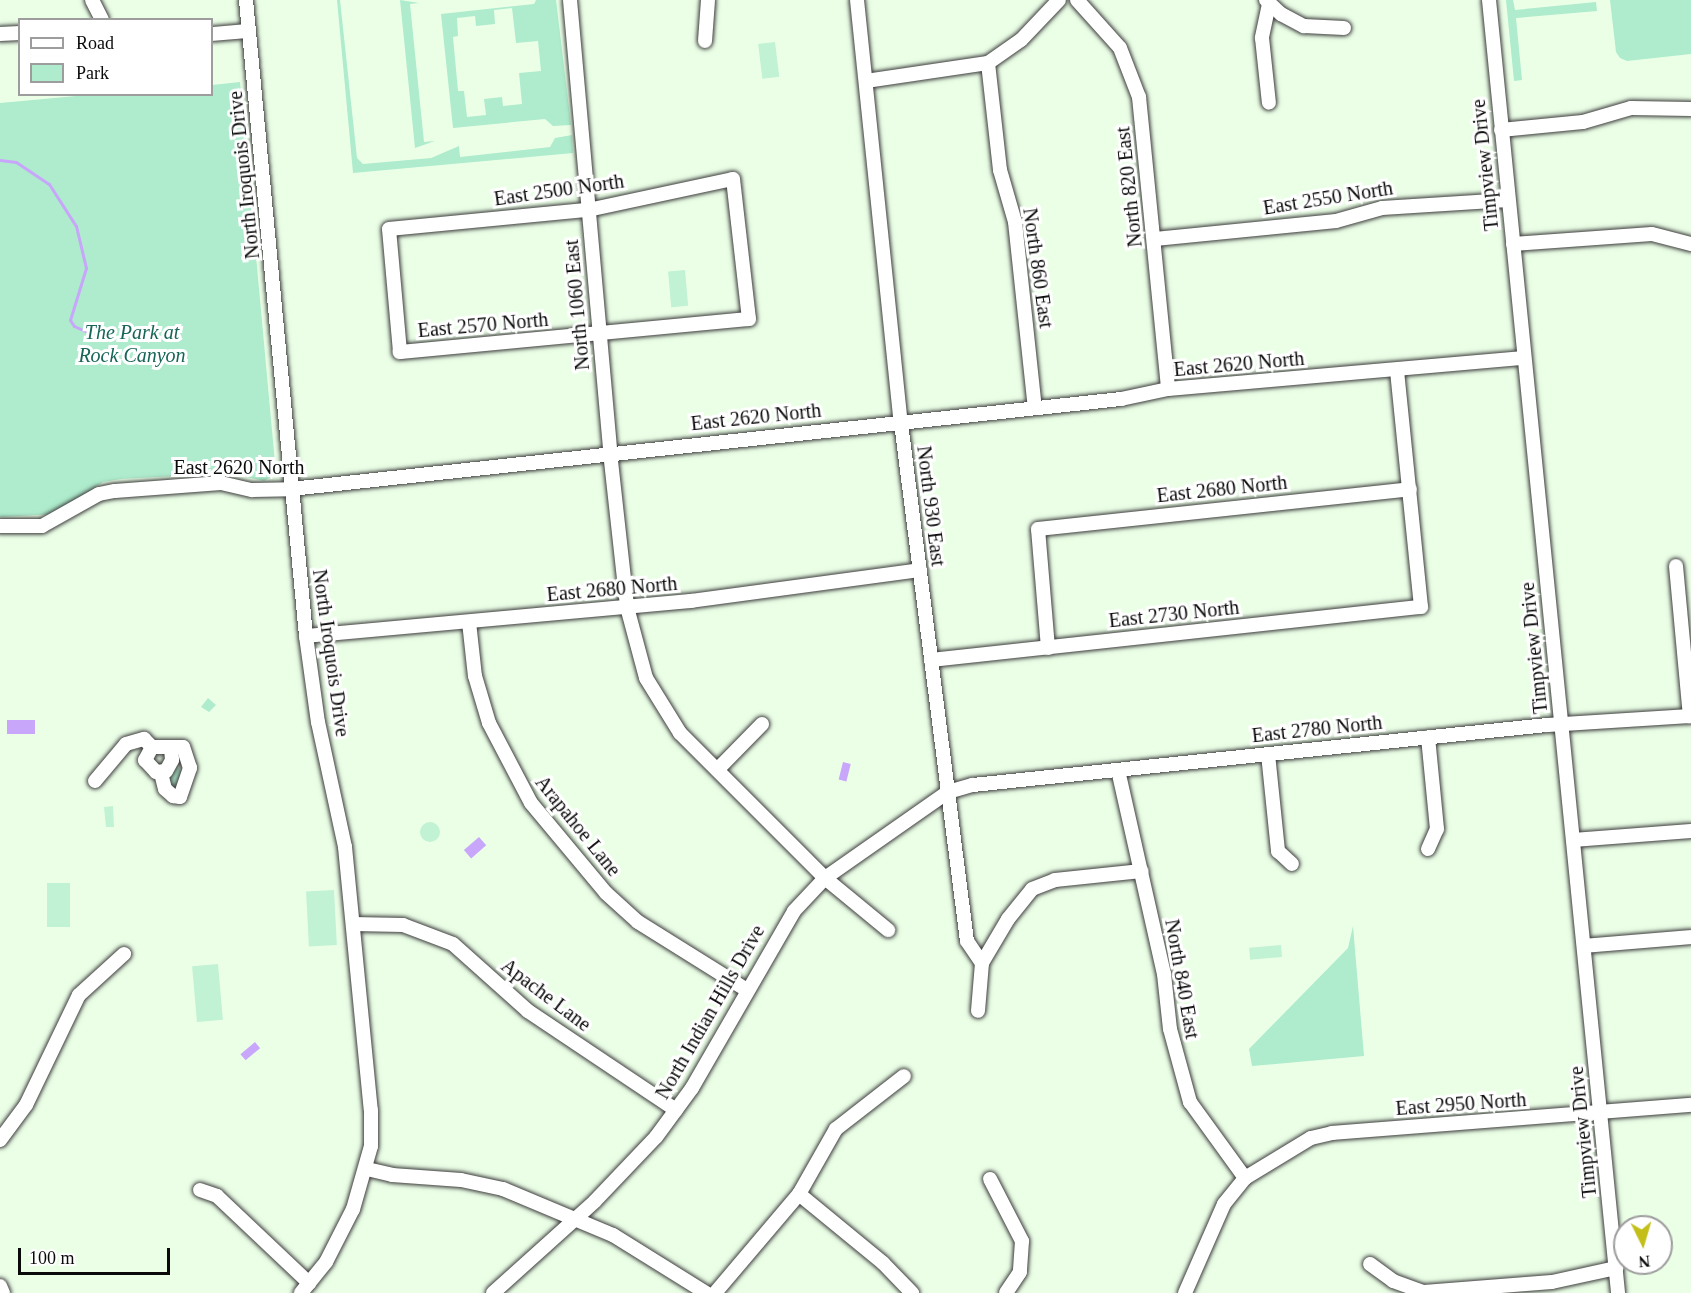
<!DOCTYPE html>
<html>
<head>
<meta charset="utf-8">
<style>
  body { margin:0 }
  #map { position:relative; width:1691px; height:1293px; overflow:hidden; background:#ebffe7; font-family:"Times New Roman",serif }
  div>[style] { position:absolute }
  .green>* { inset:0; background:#aeeccd }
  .pitch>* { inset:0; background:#c1f2d3; transform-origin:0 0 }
  .round { border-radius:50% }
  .water>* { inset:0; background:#c8a7fb; transform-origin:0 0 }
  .stream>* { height:3px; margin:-1.5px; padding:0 1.5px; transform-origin:1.5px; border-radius:1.5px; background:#c8a7fb }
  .roads { filter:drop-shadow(0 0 2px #3d3d3d) drop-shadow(0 0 2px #3d3d3d) }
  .minor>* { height:14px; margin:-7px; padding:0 7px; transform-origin:7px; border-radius:7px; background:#fff }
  span { translate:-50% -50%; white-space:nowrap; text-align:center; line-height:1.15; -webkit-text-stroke:6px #fff; paint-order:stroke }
  .street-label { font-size:20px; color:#0a0a0a }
  .park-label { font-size:20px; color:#176557; font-style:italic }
  .legend { position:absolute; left:18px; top:18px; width:195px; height:78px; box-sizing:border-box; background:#fff; border:2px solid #9d9d9d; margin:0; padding:8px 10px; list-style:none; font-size:18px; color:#0a0a0a }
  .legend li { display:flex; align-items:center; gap:12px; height:30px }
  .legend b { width:30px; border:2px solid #9d9d9d }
  .north { position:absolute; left:1613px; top:1215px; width:60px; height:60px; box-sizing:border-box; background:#fff; border:2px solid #9d9d9d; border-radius:50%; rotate:175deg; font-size:16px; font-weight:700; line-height:24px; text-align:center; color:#0a0a0a }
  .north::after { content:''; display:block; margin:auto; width:21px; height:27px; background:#c3bf18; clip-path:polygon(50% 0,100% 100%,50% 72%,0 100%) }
  .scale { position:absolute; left:18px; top:1248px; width:152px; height:27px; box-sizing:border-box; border:3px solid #0a0a0a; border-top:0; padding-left:8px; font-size:18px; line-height:21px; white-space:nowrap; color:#0a0a0a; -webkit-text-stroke:4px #fff; paint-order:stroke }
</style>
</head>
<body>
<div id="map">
  <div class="green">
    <i style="clip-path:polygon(337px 0,340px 0,357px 158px,363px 164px,431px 158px,459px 146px,460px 157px,550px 147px,555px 138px,572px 135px,573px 153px,353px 173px)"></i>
    <i style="clip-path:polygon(400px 0,419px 3px,410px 4px,424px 142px,435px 141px,415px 148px)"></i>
    <i style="clip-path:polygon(evenodd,536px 0,556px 0,571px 125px,553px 126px,545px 119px,453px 128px,441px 14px,534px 4px,536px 0,512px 8px,516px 43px,538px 41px,541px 71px,519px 73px,522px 104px,503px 106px,502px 97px,484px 99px,486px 115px,467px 117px,464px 91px,458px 91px,453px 37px,458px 36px,457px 18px,475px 16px,476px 26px,495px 24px,494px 10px,512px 8px)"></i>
    <i style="clip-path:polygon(1506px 0,1513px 0,1515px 10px,1596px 2px,1597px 11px,1516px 18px,1522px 80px,1514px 81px)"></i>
    <i style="clip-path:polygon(1610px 0,1691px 0,1691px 54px,1627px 61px,1620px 58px,1616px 52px)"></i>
    <i style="clip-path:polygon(240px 82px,276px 474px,264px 481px,229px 473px,121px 479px,103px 482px,56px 514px,0 517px,0 103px,98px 94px,212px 94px,212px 85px)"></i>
    <i style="clip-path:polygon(208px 698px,216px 705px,209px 712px,201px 707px)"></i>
    <i style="clip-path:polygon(176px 765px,182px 772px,180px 788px,172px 791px,166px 773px)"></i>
    <i style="clip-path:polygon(1353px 926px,1364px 1056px,1252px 1066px,1249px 1049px,1348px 948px)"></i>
  </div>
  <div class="pitch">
    <i style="left:775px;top:42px;width:35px;height:17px;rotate:83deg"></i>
    <i style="left:685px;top:270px;width:36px;height:17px;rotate:85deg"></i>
    <i style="clip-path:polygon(113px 806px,114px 827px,106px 827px,104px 807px)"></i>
    <i class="round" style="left:420px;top:822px;width:20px;height:20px"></i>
    <i style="left:47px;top:883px;width:23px;height:44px"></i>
    <i style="left:334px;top:890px;width:55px;height:28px;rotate:87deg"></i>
    <i style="left:1281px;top:945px;width:12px;height:32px;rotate:85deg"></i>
    <i style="left:218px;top:964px;width:56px;height:26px;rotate:85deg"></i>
  </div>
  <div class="water">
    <i style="left:7px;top:720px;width:28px;height:14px"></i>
    <i style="left:843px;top:762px;width:8px;height:18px;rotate:14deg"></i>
    <i style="left:479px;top:837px;width:11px;height:20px;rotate:49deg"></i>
    <i style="left:255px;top:1042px;width:8px;height:19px;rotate:50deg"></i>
  </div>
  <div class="stream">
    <i style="left:0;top:160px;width:16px;rotate:7deg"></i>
    <i style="left:16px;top:162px;width:40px;rotate:34deg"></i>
    <i style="left:49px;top:184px;width:50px;rotate:57.3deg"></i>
    <i style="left:76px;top:226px;width:43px;rotate:76.6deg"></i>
    <i style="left:86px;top:268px;width:54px;rotate:107.1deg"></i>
    <i style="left:70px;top:320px;width:7px;rotate:56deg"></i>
    <i style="left:74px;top:326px;width:32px;rotate:24deg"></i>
  </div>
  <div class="roads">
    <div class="minor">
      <i style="left:92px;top:0;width:22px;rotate:63deg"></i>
      <i style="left:246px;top:0;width:639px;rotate:84.61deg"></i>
      <i style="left:306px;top:636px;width:87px;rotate:82.1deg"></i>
      <i style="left:318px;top:722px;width:128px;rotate:77.8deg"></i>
      <i style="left:345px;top:847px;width:264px;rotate:84.4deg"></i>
      <i style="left:371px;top:1110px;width:36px;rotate:90deg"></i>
      <i style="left:371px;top:1146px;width:66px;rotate:105.9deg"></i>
      <i style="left:353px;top:1209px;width:59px;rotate:117deg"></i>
      <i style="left:326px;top:1262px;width:40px;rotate:129deg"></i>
      <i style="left:570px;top:0;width:454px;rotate:84.9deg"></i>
      <i style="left:610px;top:452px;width:156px;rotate:83.7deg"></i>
      <i style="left:627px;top:607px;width:73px;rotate:75deg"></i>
      <i style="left:646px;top:678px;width:65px;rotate:58.3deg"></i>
      <i style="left:680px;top:733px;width:205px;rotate:45deg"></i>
      <i style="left:825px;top:878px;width:82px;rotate:39.5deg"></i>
      <i style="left:857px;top:0;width:425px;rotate:84.1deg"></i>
      <i style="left:901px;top:423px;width:522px;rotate:82.74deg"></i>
      <i style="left:967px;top:941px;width:27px;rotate:56deg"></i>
      <i style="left:982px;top:963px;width:48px;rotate:94.8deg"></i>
      <i style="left:1077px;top:0;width:64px;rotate:48.1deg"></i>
      <i style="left:1120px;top:48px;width:53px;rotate:68.8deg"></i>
      <i style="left:1139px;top:97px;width:293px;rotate:84.3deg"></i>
      <i style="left:1266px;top:0;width:21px;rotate:43deg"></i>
      <i style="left:1281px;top:14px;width:26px;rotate:28deg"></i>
      <i style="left:1304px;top:26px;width:40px;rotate:2.9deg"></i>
      <i style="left:1489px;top:0;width:1299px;rotate:84.3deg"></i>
      <i style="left:1269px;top:4px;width:35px;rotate:102deg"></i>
      <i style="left:1262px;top:38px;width:65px;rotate:83.9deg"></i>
      <i style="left:0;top:34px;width:20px;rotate:-3deg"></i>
      <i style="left:212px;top:34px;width:37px;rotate:-5deg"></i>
      <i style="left:705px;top:41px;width:41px;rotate:-85.8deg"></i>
      <i style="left:988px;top:63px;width:108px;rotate:83.6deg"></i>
      <i style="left:1000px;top:170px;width:54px;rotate:73.9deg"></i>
      <i style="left:1015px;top:222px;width:187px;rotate:83.9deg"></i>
      <i style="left:866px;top:81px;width:123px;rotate:-8.4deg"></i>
      <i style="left:988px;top:63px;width:40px;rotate:-34.9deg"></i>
      <i style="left:1021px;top:40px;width:55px;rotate:-46.5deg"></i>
      <i style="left:1501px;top:130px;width:82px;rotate:-5.6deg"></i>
      <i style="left:1583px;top:122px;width:50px;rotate:-16.3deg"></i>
      <i style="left:1631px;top:108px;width:60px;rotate:1deg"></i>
      <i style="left:733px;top:179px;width:141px;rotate:83.5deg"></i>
      <i style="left:749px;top:319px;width:351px;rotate:174.6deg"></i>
      <i style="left:400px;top:352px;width:123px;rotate:-95.1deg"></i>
      <i style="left:389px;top:229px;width:200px;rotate:-5.5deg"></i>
      <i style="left:588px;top:210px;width:148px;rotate:-12.1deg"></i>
      <i style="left:1155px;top:239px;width:182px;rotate:-5.7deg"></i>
      <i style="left:1336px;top:221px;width:48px;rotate:-15.8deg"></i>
      <i style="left:1382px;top:208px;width:126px;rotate:-3.6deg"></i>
      <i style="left:1513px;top:244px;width:139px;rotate:-4.1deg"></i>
      <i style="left:1652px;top:234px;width:40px;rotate:14.4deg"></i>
      <i style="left:0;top:526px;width:42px"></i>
      <i style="left:42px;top:526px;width:65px;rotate:-29.3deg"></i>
      <i style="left:99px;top:494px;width:16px;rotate:-11deg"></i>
      <i style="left:115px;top:491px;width:106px;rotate:-4.3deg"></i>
      <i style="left:221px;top:483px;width:32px;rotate:13deg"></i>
      <i style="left:252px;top:490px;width:39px;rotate:-1deg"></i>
      <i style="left:291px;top:489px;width:835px;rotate:-6.19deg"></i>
      <i style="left:1121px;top:399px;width:48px;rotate:-12deg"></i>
      <i style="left:1168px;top:389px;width:357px;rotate:-5deg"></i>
      <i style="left:1676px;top:566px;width:151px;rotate:84.7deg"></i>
      <i style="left:469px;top:622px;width:54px;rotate:83.7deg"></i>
      <i style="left:475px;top:676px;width:49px;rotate:73.4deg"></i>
      <i style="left:489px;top:723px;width:90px;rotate:62.3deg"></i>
      <i style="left:531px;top:803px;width:117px;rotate:50.2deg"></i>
      <i style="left:606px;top:893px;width:43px;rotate:42.2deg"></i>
      <i style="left:638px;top:922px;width:128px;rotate:32deg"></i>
      <i style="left:306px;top:636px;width:387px;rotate:-5.2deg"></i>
      <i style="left:691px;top:601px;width:231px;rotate:-7.7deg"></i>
      <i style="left:1048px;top:648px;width:119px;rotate:-94.8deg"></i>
      <i style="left:1038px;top:529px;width:374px;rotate:-6.1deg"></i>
      <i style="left:931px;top:660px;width:493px;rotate:-6.2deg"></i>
      <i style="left:1421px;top:607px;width:238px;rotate:-95.8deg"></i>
      <i style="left:1268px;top:754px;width:98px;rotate:84.1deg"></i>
      <i style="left:1278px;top:851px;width:19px;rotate:43deg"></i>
      <i style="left:718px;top:769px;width:63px;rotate:-45.6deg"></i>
      <i style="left:1118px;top:770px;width:209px;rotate:77.3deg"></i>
      <i style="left:1164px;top:974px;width:55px;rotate:83.8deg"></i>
      <i style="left:1170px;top:1029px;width:76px;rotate:74.7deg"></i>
      <i style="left:1190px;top:1102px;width:94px;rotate:54.1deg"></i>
      <i style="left:161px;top:773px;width:16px;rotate:76deg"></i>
      <i style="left:165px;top:789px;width:11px;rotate:41deg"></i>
      <i style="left:173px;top:796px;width:7px;rotate:8deg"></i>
      <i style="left:180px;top:797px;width:31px;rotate:-71deg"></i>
      <i style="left:190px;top:768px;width:22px;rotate:-108deg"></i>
      <i style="left:183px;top:747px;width:31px;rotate:180deg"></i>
      <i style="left:152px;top:747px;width:15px;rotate:118deg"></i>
      <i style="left:145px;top:760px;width:16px;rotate:47deg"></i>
      <i style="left:156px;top:772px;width:10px;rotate:-6deg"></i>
      <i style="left:166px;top:771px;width:13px;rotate:-61deg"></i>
      <i style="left:172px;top:760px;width:11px;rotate:-95deg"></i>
      <i style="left:95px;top:781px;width:48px;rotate:-50deg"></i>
      <i style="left:126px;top:744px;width:19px;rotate:-16deg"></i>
      <i style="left:144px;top:739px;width:11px;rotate:45deg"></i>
      <i style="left:1573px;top:840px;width:118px;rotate:-4.4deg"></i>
      <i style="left:1428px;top:849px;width:22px;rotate:-66deg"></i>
      <i style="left:1437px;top:829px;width:92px;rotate:-95.6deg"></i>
      <i style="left:353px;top:924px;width:50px;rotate:1.1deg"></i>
      <i style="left:403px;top:925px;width:53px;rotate:20.8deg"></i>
      <i style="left:453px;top:944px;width:101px;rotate:41.8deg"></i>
      <i style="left:528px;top:1011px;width:178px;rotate:33.8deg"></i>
      <i style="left:1584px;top:946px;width:107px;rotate:-4.8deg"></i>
      <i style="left:982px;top:963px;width:51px;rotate:-59.4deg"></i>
      <i style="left:1008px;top:919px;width:38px;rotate:-51deg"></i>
      <i style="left:1032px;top:889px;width:25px;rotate:-21deg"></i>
      <i style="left:1055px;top:880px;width:87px;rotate:-5.9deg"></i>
      <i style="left:0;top:1140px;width:44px;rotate:-53.4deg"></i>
      <i style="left:26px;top:1105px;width:122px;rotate:-64.3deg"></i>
      <i style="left:79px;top:995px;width:61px;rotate:-42.3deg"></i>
      <i style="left:367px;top:1169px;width:26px;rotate:13deg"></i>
      <i style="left:392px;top:1175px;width:69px;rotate:4.1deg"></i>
      <i style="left:461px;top:1180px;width:43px;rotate:12.1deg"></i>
      <i style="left:503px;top:1189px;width:119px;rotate:22.7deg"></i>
      <i style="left:613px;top:1235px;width:110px;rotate:31.9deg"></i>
      <i style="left:990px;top:1179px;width:70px;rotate:62.7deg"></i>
      <i style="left:1022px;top:1241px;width:31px;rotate:94deg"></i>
      <i style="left:1020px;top:1272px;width:25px;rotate:124deg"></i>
      <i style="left:200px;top:1190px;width:18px;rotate:19deg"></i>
      <i style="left:217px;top:1196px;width:127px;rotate:43.4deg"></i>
      <i style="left:799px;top:1194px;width:109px;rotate:39.4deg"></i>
      <i style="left:883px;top:1263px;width:42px;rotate:46deg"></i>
      <i style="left:1370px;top:1264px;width:29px;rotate:36deg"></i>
      <i style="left:1393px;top:1281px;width:33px;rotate:20deg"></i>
      <i style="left:1424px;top:1292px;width:128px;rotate:-4.5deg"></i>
      <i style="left:1552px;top:1282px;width:66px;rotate:-12.3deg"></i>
      <i style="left:0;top:1286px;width:8px;rotate:67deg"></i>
      <i style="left:493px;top:1293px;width:137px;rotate:-42deg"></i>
      <i style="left:595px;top:1201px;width:88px;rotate:-46.4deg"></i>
      <i style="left:656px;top:1137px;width:61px;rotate:-53.7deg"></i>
      <i style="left:692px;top:1088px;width:204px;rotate:-60deg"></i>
      <i style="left:794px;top:911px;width:45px;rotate:-46.8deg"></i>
      <i style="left:825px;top:878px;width:150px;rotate:-35deg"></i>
      <i style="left:948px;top:792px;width:26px;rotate:-16deg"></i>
      <i style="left:973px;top:785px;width:577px;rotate:-5.97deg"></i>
      <i style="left:1547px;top:725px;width:144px;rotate:-3.6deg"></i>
      <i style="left:715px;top:1293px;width:130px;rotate:-49.7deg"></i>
      <i style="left:799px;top:1194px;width:75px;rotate:-60.4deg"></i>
      <i style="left:836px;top:1129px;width:86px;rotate:-37.9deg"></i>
      <i style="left:1185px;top:1293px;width:97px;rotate:-66.3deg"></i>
      <i style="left:1224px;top:1204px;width:33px;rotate:-51deg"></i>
      <i style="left:1245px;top:1178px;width:77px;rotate:-31.2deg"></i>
      <i style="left:1311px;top:1138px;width:22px;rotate:-13deg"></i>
      <i style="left:1332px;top:1133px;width:360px;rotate:-4.5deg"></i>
    </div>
  </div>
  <div class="street-label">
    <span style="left:1485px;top:165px;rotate:-96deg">Timpview Drive</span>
    <span style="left:244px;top:175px;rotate:-96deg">North Iroquois Drive</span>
    <span style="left:1129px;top:187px;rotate:-96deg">North 820 East</span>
    <span style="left:559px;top:190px;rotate:-8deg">East 2500 North</span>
    <span style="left:1328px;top:198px;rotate:-9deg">East 2550 North</span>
    <span style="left:1038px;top:268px;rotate:82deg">North 860 East</span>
    <span style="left:577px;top:305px;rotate:-95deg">North 1060 East</span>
    <span style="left:483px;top:325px;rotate:-5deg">East 2570 North</span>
    <span style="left:1239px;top:364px;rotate:-5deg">East 2620 North</span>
    <span style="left:756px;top:417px;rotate:-6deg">East 2620 North</span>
    <span style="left:239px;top:467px">East 2620 North</span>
    <span style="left:1222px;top:489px;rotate:-6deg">East 2680 North</span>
    <span style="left:931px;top:506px;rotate:83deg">North 930 East</span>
    <span style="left:612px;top:589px;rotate:-5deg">East 2680 North</span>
    <span style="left:1174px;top:614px;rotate:-6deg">East 2730 North</span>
    <span style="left:1534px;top:648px;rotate:-96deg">Timpview Drive</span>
    <span style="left:331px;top:653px;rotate:82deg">North Iroquois Drive</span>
    <span style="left:1317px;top:729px;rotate:-6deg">East 2780 North</span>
    <span style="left:578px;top:826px;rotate:51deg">Arapahoe Lane</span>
    <span style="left:1182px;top:979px;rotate:80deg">North 840 East</span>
    <span style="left:546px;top:995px;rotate:37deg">Apache Lane</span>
    <span style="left:710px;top:1012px;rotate:-60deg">North Indian Hills Drive</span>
    <span style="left:1461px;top:1104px;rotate:-4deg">East 2950 North</span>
    <span style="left:1583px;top:1132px;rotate:-96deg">Timpview Drive</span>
  </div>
  <div class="park-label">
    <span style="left:132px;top:344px">The Park at<br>Rock Canyon</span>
  </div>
  <ul class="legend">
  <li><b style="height:8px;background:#fff"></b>Road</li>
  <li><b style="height:16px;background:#aeeccd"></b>Park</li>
  </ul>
  <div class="north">N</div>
  <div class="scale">100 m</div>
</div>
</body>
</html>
